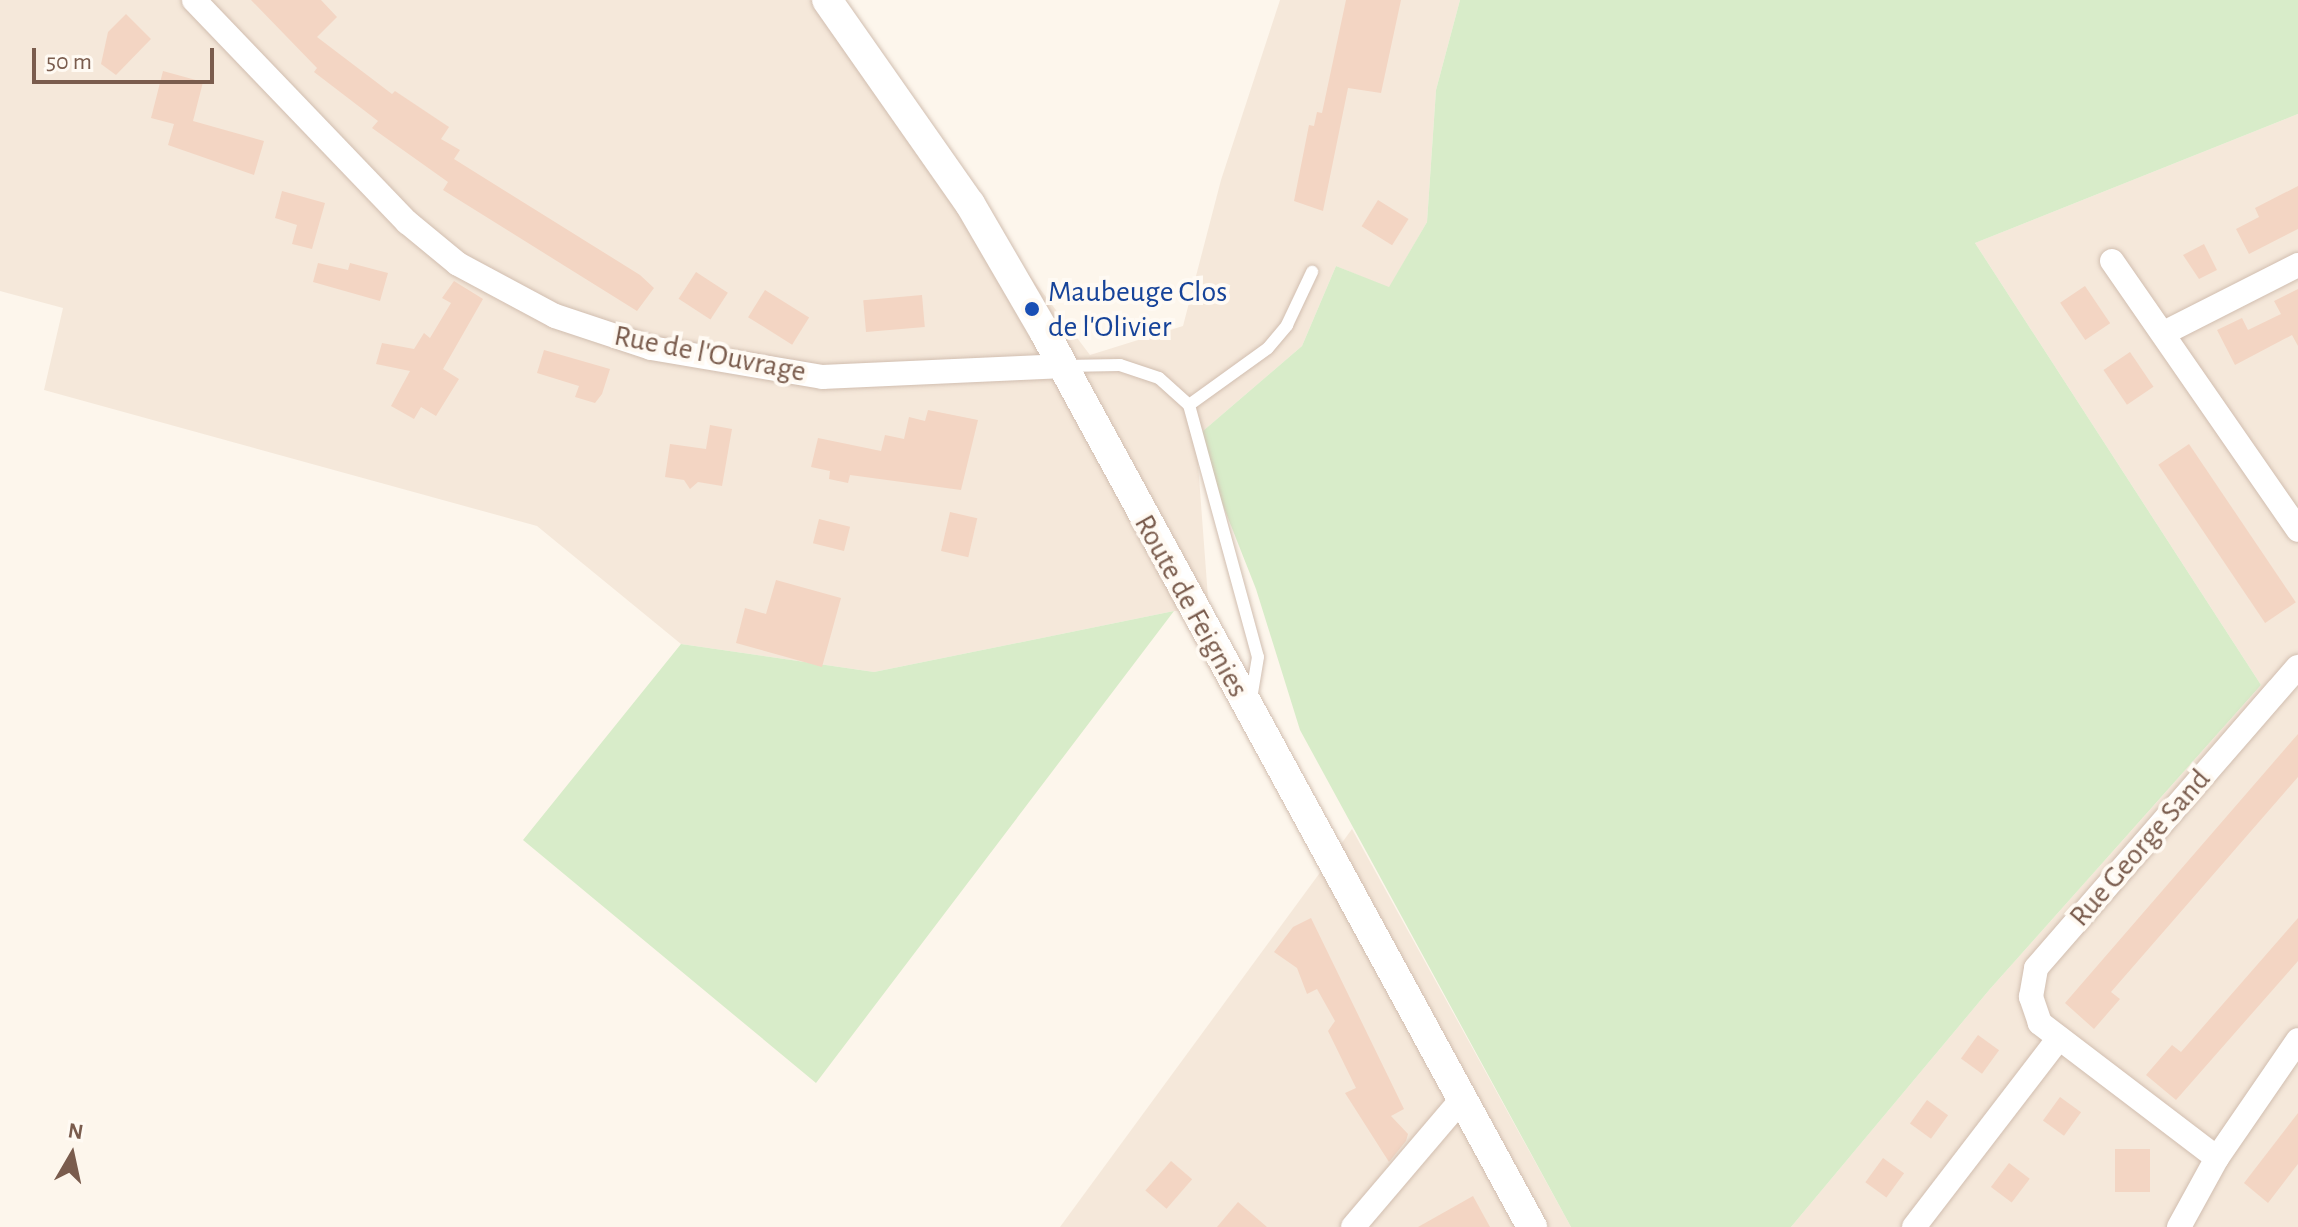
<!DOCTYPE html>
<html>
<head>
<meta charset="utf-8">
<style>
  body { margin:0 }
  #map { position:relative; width:2298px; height:1227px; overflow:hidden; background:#fdf6ec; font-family:"Alegreya Sans",sans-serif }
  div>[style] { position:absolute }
  .residential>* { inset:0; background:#f5e8da }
  .green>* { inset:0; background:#d8ecc9 }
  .building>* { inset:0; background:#f3d5c3; transform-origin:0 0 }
  .roads { filter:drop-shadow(0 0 2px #d1beb0) drop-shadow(0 0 2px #d1beb0) }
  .service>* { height:12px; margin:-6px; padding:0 6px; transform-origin:6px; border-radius:6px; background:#fff }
  .minor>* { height:24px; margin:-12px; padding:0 12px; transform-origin:12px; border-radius:12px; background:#fff }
  .tertiary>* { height:30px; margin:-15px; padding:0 15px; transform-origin:15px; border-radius:15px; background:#fff }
  .dots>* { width:22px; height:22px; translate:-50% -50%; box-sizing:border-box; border:4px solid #fffaf3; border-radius:50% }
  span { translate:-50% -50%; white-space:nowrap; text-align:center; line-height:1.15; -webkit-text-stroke:8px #fffaf3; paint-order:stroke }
  .transit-label { font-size:30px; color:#164399 }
  .left { translate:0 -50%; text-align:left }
  .street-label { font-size:30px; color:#7a5c4d }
  .north { position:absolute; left:32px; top:1115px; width:80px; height:80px; -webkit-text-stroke:6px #fffaf3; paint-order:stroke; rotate:9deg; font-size:22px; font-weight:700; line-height:32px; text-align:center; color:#7a5c4d }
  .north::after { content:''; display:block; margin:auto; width:28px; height:36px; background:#7a5c4d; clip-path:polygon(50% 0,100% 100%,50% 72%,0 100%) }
  .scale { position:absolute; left:32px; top:48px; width:182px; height:36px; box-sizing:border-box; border:4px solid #7a5c4d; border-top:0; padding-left:10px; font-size:24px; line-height:28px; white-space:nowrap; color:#7a5c4d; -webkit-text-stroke:6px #fffaf3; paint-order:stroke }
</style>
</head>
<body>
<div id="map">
  <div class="residential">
    <i style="clip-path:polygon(0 0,821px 0,1090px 355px,1183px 326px,1221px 180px,1280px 0,1460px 0,1436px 90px,1427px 222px,1389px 288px,1336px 266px,1302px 346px,1196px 437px,1209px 611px,1174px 611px,874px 672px,681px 644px,537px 526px,44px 390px,63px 308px,0 291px)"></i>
    <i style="clip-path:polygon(2298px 114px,2298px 1227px,1791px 1227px,1990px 989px,2261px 685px,1975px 243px)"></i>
    <i style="clip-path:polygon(1352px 829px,1571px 1227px,1060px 1227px)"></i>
  </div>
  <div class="green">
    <i style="clip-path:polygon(1460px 0,2298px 0,2298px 114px,1975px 243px,2261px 685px,1990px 989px,1791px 1227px,1571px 1227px,1300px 730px,1256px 589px,1196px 437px,1302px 346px,1336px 266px,1389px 287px,1427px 222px,1436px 90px)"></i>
    <i style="clip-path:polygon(1174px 611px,816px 1083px,523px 840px,681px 644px,874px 672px)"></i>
  </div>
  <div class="building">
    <i style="clip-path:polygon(251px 0,321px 0,337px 17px,317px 37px,392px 94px,395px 91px,449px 127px,441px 139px,460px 150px,454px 159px,640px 275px,654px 288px,637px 311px,443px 190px,448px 182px,372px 128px,378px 121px,314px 72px,317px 68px)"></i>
    <i style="clip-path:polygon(1346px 0,1401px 0,1381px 93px,1348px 88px,1323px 211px,1294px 201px,1309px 125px,1314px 126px,1317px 112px,1322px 113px)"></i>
    <i style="clip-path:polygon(126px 14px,151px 39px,116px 75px,101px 64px,108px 32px)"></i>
    <i style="clip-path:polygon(163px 71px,203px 82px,193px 121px,264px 141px,254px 175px,168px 145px,174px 124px,151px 118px)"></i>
    <i style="clip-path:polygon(2298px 186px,2298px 229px,2249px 254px,2236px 229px,2259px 217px,2255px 208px)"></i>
    <i style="clip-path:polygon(282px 191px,325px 203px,312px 249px,292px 244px,297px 225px,275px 218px)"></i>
    <i style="left:1378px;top:200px;width:36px;height:31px;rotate:32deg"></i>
    <i style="clip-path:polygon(2204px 244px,2217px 270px,2199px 279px,2183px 255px)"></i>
    <i style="clip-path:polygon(318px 263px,348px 270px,350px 263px,388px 273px,380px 301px,313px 282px)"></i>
    <i style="left:696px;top:272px;width:38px;height:32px;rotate:33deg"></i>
    <i style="clip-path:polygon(454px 281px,483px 299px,443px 369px,459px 379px,436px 416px,421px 407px,414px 419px,391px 406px,410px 371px,376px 364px,382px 343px,414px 349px,424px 333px,430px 338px,451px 303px,442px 298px)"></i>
    <i style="left:2085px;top:286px;width:45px;height:30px;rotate:56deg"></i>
    <i style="clip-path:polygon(2298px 289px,2298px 346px,2292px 335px,2235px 365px,2217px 330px,2242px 318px,2248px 330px,2281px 314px,2274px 301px)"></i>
    <i style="left:765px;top:290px;width:52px;height:32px;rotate:32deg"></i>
    <i style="left:922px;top:295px;width:32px;height:59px;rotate:85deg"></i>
    <i style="clip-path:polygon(544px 350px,610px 369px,602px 394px,595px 403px,575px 397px,579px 386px,537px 373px)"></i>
    <i style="left:2130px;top:352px;width:42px;height:32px;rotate:56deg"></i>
    <i style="clip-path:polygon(928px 410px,978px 420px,961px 490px,850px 475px,848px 483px,829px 479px,830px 471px,811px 467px,818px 438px,881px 451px,885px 435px,904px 439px,909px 417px,925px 421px)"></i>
    <i style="clip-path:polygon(710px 425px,732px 429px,722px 486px,698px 482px,690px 489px,684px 480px,665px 477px,670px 444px,706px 449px)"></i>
    <i style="left:2189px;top:444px;width:191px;height:37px;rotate:56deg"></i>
    <i style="left:950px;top:512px;width:28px;height:40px;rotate:13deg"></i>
    <i style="left:819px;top:519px;width:32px;height:25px;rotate:14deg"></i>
    <i style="clip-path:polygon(776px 580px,841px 598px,822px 667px,736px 643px,745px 608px,766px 614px)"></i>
    <i style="clip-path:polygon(2298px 734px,2298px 777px,2111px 992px,2120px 999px,2094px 1029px,2065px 1003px)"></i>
    <i style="clip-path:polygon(1311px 918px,1404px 1109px,1391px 1116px,1408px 1134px,1406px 1141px,1389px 1162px,1345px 1093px,1356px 1088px,1328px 1031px,1335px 1021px,1317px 989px,1307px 994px,1297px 968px,1274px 952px,1293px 927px)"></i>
    <i style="clip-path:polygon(2298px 918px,2298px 961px,2176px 1100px,2146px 1075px,2172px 1045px,2181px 1052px)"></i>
    <i style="left:1978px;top:1035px;width:26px;height:29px;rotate:36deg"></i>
    <i style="left:2060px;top:1097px;width:26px;height:29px;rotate:36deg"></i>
    <i style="left:1927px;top:1100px;width:26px;height:29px;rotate:36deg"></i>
    <i style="clip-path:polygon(2298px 1113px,2298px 1164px,2268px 1203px,2244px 1183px)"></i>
    <i style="left:2115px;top:1149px;width:35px;height:43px"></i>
    <i style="left:1883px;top:1158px;width:26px;height:30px;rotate:36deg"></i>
    <i style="left:1171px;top:1161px;width:28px;height:39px;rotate:41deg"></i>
    <i style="left:2009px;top:1163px;width:26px;height:30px;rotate:37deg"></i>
    <i style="clip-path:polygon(1473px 1196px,1490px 1227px,1418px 1227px)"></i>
    <i style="clip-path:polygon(1238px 1202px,1267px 1227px,1217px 1227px)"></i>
  </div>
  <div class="roads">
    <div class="service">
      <i style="left:1064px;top:366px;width:56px;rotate:-1deg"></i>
      <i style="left:1120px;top:365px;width:41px;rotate:18.4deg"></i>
      <i style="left:1159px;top:378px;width:40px;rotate:42deg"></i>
      <i style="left:1189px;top:405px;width:261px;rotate:74.7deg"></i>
      <i style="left:1258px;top:657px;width:43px;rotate:99.5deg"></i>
      <i style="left:1189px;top:405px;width:97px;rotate:-35.8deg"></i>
      <i style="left:1268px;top:348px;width:30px;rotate:-50deg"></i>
      <i style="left:1287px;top:325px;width:59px;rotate:-64.7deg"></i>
    </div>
    <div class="minor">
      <i style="left:194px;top:0;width:308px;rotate:46.2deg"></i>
      <i style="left:407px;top:222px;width:66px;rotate:39.5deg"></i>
      <i style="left:458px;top:264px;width:110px;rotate:28.2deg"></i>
      <i style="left:555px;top:316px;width:101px;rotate:18.4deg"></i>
      <i style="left:651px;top:348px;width:174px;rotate:9.6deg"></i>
      <i style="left:823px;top:377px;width:241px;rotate:-2.6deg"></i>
      <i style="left:2112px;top:261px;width:327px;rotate:55.3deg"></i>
      <i style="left:2164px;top:333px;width:150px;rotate:-26.9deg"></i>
      <i style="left:2217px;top:1158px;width:223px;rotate:-142.7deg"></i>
      <i style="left:2040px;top:1023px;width:28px;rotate:-109deg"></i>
      <i style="left:2031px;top:997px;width:29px;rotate:-80deg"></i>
      <i style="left:2036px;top:968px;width:399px;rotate:-49deg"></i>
      <i style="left:1353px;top:1227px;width:167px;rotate:-49.6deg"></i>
      <i style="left:1914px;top:1227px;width:238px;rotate:-52.5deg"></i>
      <i style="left:2179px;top:1227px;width:79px;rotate:-61.2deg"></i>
      <i style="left:2217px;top:1158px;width:143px;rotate:-55.5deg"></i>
    </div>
    <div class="tertiary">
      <i style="left:827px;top:0;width:249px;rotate:55deg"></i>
      <i style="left:970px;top:204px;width:149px;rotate:59.8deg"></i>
      <i style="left:1045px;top:333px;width:1018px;rotate:61.42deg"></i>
    </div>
  </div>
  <div class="dots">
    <i style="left:1032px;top:309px;background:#1a4fb4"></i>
  </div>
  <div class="transit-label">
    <span class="left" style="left:1048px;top:309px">Maubeuge Clos<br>de l'Olivier</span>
  </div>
  <div class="street-label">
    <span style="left:710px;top:354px;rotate:11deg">Rue de l'Ouvrage</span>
    <span style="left:1191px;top:606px;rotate:61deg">Route de Feignies</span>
    <span style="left:2140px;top:848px;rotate:-49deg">Rue George Sand</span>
  </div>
  <div class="north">N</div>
  <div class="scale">50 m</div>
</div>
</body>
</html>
